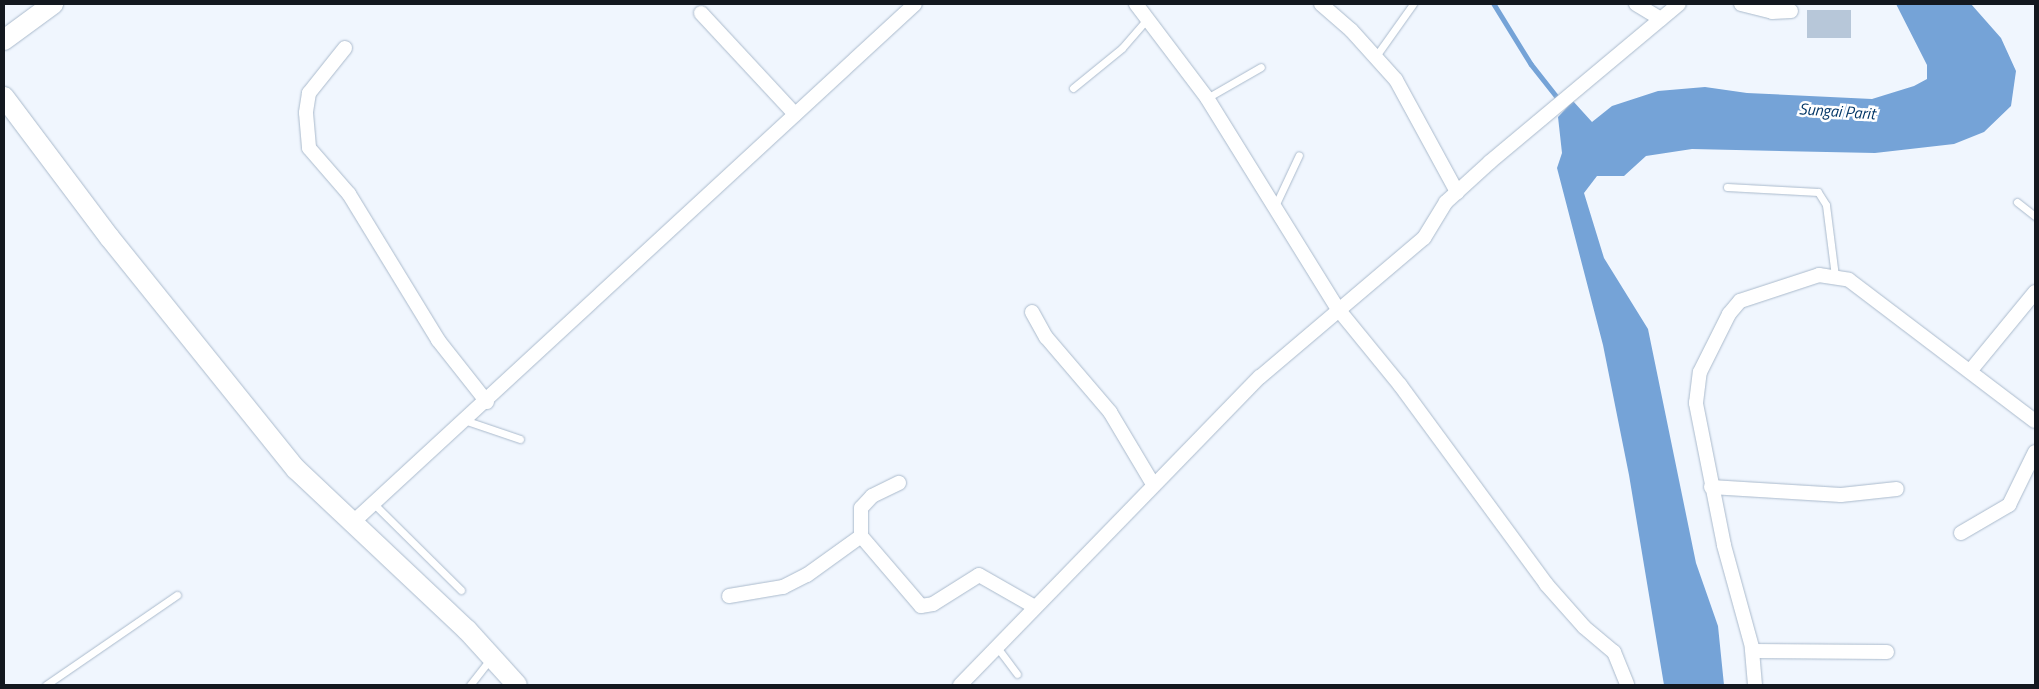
<!DOCTYPE html>
<html>
<head>
<meta charset="utf-8">
<style>
  body { margin:0 }
  #map { position:relative; width:2039px; height:689px; overflow:hidden; background:#f0f6fe; font-family:"Titillium Web",sans-serif }
  div>[style] { position:absolute }
  .water>* { inset:0; background:#75a3d7 }
  .stream>* { height:4.5px; margin:-2.25px; padding:0 2.25px; transform-origin:2.25px; border-radius:2.25px; background:#75a3d7 }
  .building>* { inset:0; background:#b7c7d9; transform-origin:0 0 }
  .roads { filter:drop-shadow(0 0 1px #aabacc) drop-shadow(0 0 1px #aabacc) }
  .lane>* { height:7px; margin:-3.5px; padding:0 3.5px; transform-origin:3.5px; border-radius:3.5px; background:#fff }
  .street>* { height:14px; margin:-7px; padding:0 7px; transform-origin:7px; border-radius:7px; background:#fff }
  .secondary>* { height:20px; margin:-10px; padding:0 10px; transform-origin:10px; border-radius:10px; background:#fff }
  span { translate:-50% -50%; white-space:nowrap; text-align:center; line-height:1.15; -webkit-text-stroke:5px #fff; paint-order:stroke }
  .water-label { font-size:16px; color:#023666; font-style:italic }
  .frame { position:absolute; inset:0; border:5px solid #13181f; pointer-events:none }
</style>
</head>
<body>
<div id="map">
  <div class="water">
    <i style="clip-path:polygon(1896px 4px,1971px 4px,2001px 38px,2016px 71px,2011px 106px,1984px 132px,1954px 144px,1875px 153px,1692px 149px,1646px 156px,1624px 176px,1597px 176px,1584px 193px,1604px 258px,1648px 329px,1696px 563px,1718px 626px,1724px 685px,1664px 685px,1629px 475px,1603px 345px,1557px 168px,1562px 153px,1558px 117px,1573px 101px,1592px 122px,1612px 106px,1658px 91px,1705px 87px,1747px 93px,1872px 99px,1914px 86px,1927px 79px,1927px 65px)"></i>
  </div>
  <div class="stream">
    <i style="left:1494px;top:4px;width:70px;rotate:58.3deg"></i>
    <i style="left:1531px;top:64px;width:48px;rotate:51.7deg"></i>
  </div>
  <div class="building">
    <i style="left:1807px;top:10px;width:44px;height:28px"></i>
  </div>
  <div class="roads">
    <div class="lane">
      <i style="left:1376px;top:56px;width:64px;rotate:-54.6deg"></i>
      <i style="left:1073px;top:88px;width:63px;rotate:-39.2deg"></i>
      <i style="left:1122px;top:48px;width:38px;rotate:-49deg"></i>
      <i style="left:1207px;top:98px;width:62px;rotate:-29.9deg"></i>
      <i style="left:1727px;top:187px;width:91px;rotate:3.1deg"></i>
      <i style="left:1818px;top:192px;width:15px;rotate:58deg"></i>
      <i style="left:1826px;top:205px;width:72px;rotate:82.8deg"></i>
      <i style="left:2017px;top:202px;width:23px;rotate:38deg"></i>
      <i style="left:1275px;top:206px;width:56px;rotate:-64.8deg"></i>
      <i style="left:467px;top:421px;width:56px;rotate:18.8deg"></i>
      <i style="left:375px;top:505px;width:121px;rotate:44.7deg"></i>
      <i style="left:996px;top:646px;width:35px;rotate:53deg"></i>
      <i style="left:46px;top:685px;width:159px;rotate:-34.5deg"></i>
      <i style="left:470px;top:685px;width:34px;rotate:-52deg"></i>
    </div>
    <div class="street">
      <i style="left:1136px;top:4px;width:118px;rotate:52.9deg"></i>
      <i style="left:1207px;top:98px;width:248px;rotate:58.2deg"></i>
      <i style="left:1338px;top:309px;width:98px;rotate:50.8deg"></i>
      <i style="left:1400px;top:385px;width:247px;rotate:53.7deg"></i>
      <i style="left:1546px;top:584px;width:57px;rotate:48.5deg"></i>
      <i style="left:1584px;top:627px;width:39px;rotate:40deg"></i>
      <i style="left:1614px;top:652px;width:35px;rotate:68deg"></i>
      <i style="left:1321px;top:4px;width:40px;rotate:41deg"></i>
      <i style="left:1351px;top:30px;width:67px;rotate:48deg"></i>
      <i style="left:1396px;top:80px;width:128px;rotate:61.4deg"></i>
      <i style="left:1636px;top:4px;width:29px;rotate:31deg"></i>
      <i style="left:1741px;top:4px;width:32px;rotate:14deg"></i>
      <i style="left:1772px;top:12px;width:19px;rotate:-3deg"></i>
      <i style="left:701px;top:13px;width:138px;rotate:47.1deg"></i>
      <i style="left:345px;top:48px;width:58px;rotate:128.7deg"></i>
      <i style="left:309px;top:93px;width:20px;rotate:99deg"></i>
      <i style="left:306px;top:113px;width:35px;rotate:85deg"></i>
      <i style="left:309px;top:148px;width:61px;rotate:49deg"></i>
      <i style="left:349px;top:194px;width:171px;rotate:58.6deg"></i>
      <i style="left:438px;top:340px;width:79px;rotate:51.7deg"></i>
      <i style="left:1032px;top:312px;width:29px;rotate:61deg"></i>
      <i style="left:1046px;top:337px;width:99px;rotate:49.5deg"></i>
      <i style="left:1110px;top:412px;width:84px;rotate:59.2deg"></i>
      <i style="left:1971px;top:370px;width:101px;rotate:-50.6deg"></i>
      <i style="left:1711px;top:487px;width:130px;rotate:3.5deg"></i>
      <i style="left:1841px;top:495px;width:56px;rotate:-6.1deg"></i>
      <i style="left:351px;top:524px;width:767px;rotate:-42.68deg"></i>
      <i style="left:1961px;top:533px;width:56px;rotate:-30.3deg"></i>
      <i style="left:2009px;top:505px;width:59px;rotate:-63.9deg"></i>
      <i style="left:861px;top:536px;width:28px;rotate:-90deg"></i>
      <i style="left:861px;top:508px;width:16px;rotate:-47deg"></i>
      <i style="left:872px;top:496px;width:30px;rotate:-26deg"></i>
      <i style="left:729px;top:596px;width:55px;rotate:-9.5deg"></i>
      <i style="left:783px;top:587px;width:27px;rotate:-27deg"></i>
      <i style="left:807px;top:575px;width:67px;rotate:-35.8deg"></i>
      <i style="left:861px;top:536px;width:92px;rotate:49.4deg"></i>
      <i style="left:921px;top:606px;width:12px;rotate:-9deg"></i>
      <i style="left:933px;top:604px;width:54px;rotate:-32.2deg"></i>
      <i style="left:979px;top:575px;width:64px;rotate:29.7deg"></i>
      <i style="left:1753px;top:651px;width:134px;rotate:0.4deg"></i>
      <i style="left:960px;top:685px;width:430px;rotate:-45.8deg"></i>
      <i style="left:1260px;top:377px;width:215px;rotate:-40.3deg"></i>
      <i style="left:1424px;top:238px;width:42px;rotate:-58.6deg"></i>
      <i style="left:1446px;top:202px;width:59px;rotate:-42.3deg"></i>
      <i style="left:1490px;top:162px;width:246px;rotate:-39.9deg"></i>
      <i style="left:1755px;top:685px;width:38px;rotate:-95deg"></i>
      <i style="left:1752px;top:647px;width:106px;rotate:-105.4deg"></i>
      <i style="left:1724px;top:545px;width:145px;rotate:-101.2deg"></i>
      <i style="left:1696px;top:403px;width:31px;rotate:-83deg"></i>
      <i style="left:1700px;top:372px;width:65px;rotate:-63.4deg"></i>
      <i style="left:1729px;top:314px;width:17px;rotate:-50deg"></i>
      <i style="left:1740px;top:301px;width:83px;rotate:-18.2deg"></i>
      <i style="left:1819px;top:275px;width:30px;rotate:9deg"></i>
      <i style="left:1849px;top:280px;width:233px;rotate:37.2deg"></i>
    </div>
    <div class="secondary">
      <i style="left:4px;top:40px;width:61px;rotate:-36.3deg"></i>
      <i style="left:4px;top:97px;width:176px;rotate:53.1deg"></i>
      <i style="left:110px;top:238px;width:297px;rotate:51.2deg"></i>
      <i style="left:296px;top:469px;width:235px;rotate:43.3deg"></i>
      <i style="left:467px;top:630px;width:74px;rotate:47.7deg"></i>
    </div>
  </div>
  <div class="water-label">
    <span style="left:1837px;top:111px;rotate:4deg">Sungai Parit</span>
  </div>
  <div class="frame"></div>
</div>
</body>
</html>
